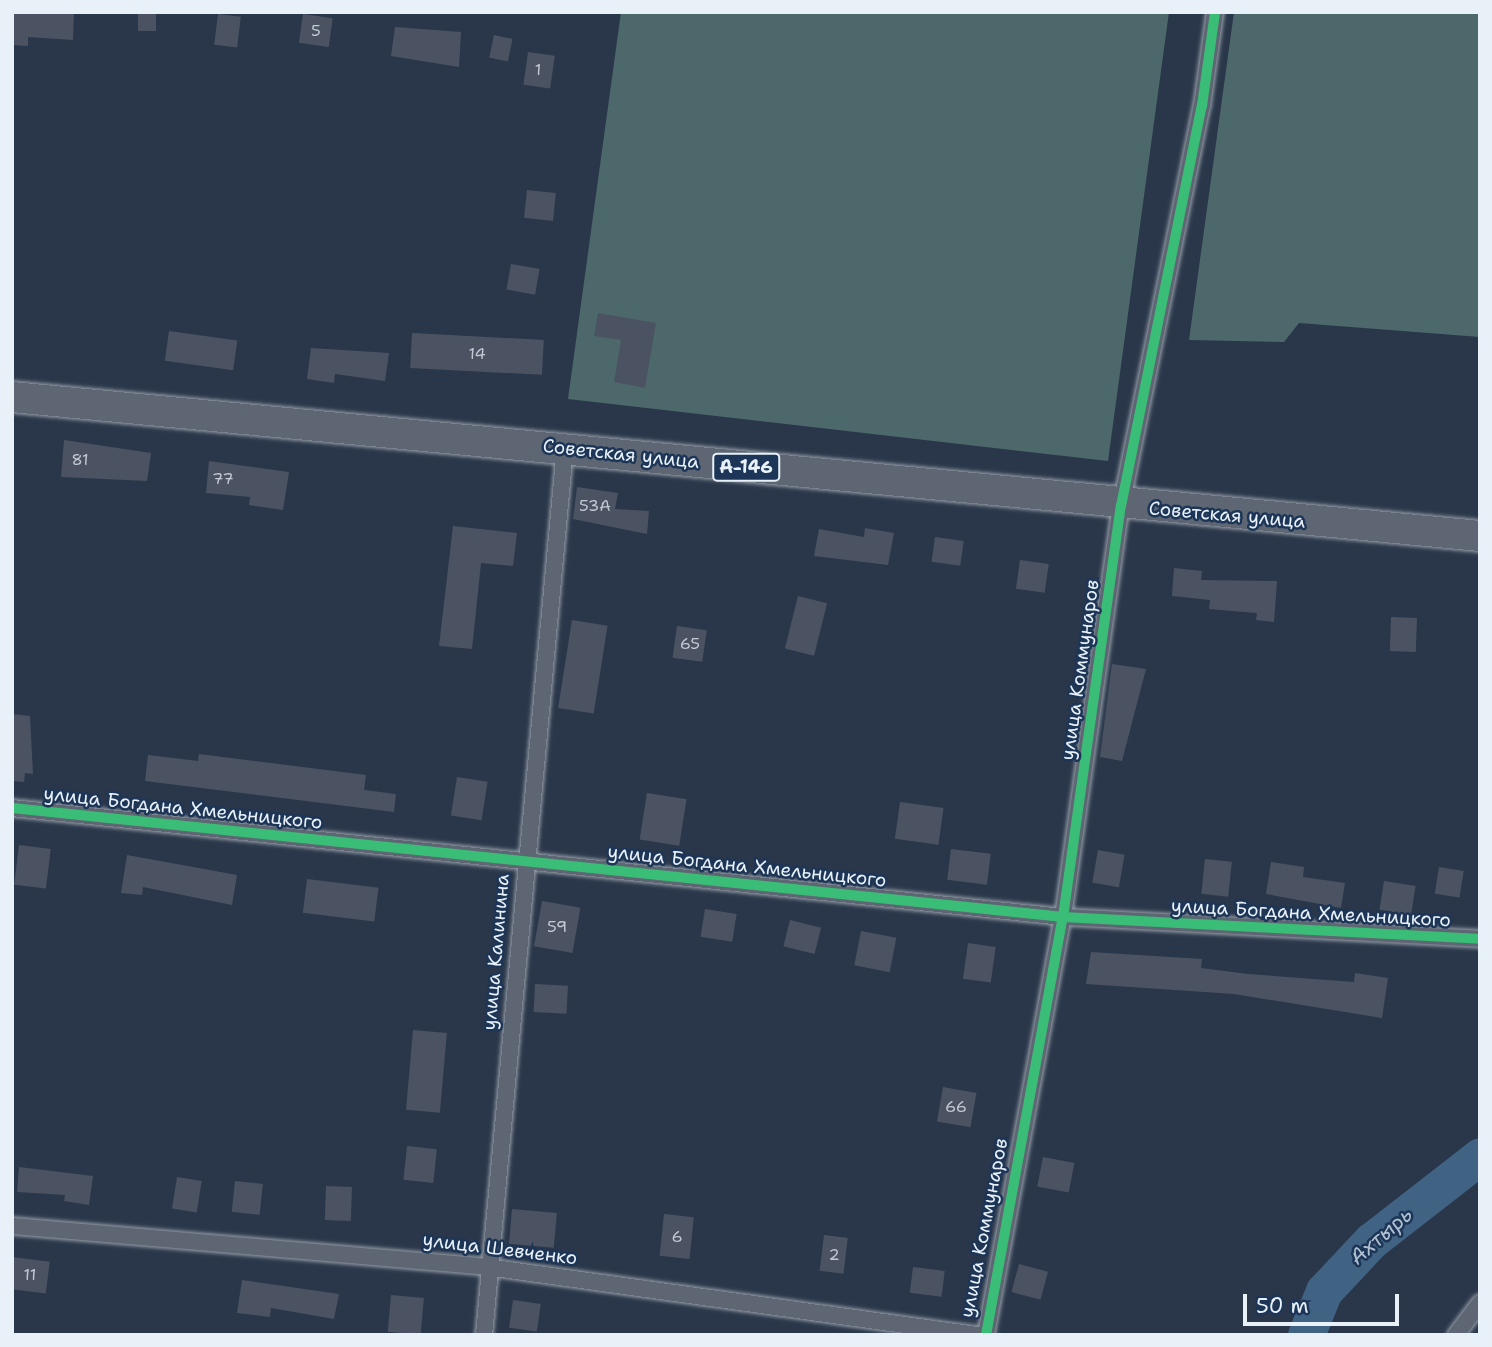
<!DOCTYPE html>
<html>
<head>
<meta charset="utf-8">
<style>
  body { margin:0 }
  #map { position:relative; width:1492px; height:1347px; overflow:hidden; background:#2a374a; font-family:"Shantell Sans",sans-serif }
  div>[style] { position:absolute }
  .green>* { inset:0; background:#4d686a }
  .river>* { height:37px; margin:-18.5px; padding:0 18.5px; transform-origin:18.5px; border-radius:18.5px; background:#406283 }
  .building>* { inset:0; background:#4b5363; transform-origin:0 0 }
  .roads { filter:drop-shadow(0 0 2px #959da7) drop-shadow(0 0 2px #959da7) }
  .street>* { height:16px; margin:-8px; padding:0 8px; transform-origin:8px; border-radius:8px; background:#5d6672 }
  .highway>* { height:30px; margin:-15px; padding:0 15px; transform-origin:15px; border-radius:15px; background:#5d6672 }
  .cycleway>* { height:10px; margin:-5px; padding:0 5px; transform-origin:5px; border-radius:5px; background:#3abd76 }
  span { translate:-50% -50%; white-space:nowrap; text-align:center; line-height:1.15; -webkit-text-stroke:5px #1d3557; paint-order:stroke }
  .number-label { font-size:16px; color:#c1cad3 }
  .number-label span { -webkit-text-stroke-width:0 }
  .shield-label span { padding:2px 5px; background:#1d3557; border:2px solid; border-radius:5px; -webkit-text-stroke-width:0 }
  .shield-label { font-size:18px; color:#e8f1f8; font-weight:700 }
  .street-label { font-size:19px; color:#e8f1f8 }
  .water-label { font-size:21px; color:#aec0d1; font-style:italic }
  .frame { position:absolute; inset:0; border:14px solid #e8f1f8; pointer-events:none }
  .scale { position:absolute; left:1243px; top:1294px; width:156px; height:32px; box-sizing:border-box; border:4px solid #e8f1f8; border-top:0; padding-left:9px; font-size:21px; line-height:24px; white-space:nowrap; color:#e8f1f8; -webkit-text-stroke:5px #1d3557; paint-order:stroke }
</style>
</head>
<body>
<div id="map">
  <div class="green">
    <i style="clip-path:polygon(621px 12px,1169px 12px,1108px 461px,568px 399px)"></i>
    <i style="clip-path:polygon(1234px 12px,1480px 12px,1480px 337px,1299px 323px,1284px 342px,1189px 340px)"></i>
  </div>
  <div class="river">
    <i style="left:1306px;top:1335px;width:48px;rotate:-67.8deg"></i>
    <i style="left:1324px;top:1291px;width:69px;rotate:-46.8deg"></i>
    <i style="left:1371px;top:1241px;width:138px;rotate:-37.9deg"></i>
  </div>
  <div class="building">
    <i style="clip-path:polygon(12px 12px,74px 12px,73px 40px,28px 37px,28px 46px,12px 45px)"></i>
    <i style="left:138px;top:12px;width:18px;height:19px"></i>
    <i style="left:218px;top:14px;width:23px;height:31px;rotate:7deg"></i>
    <i style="left:303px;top:14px;width:30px;height:29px;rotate:8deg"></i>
    <i style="clip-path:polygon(395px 27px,461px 32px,459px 67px,391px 56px)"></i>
    <i style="left:494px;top:35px;width:19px;height:23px;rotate:12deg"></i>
    <i style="left:528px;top:52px;width:27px;height:33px;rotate:8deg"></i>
    <i style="left:527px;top:190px;width:29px;height:28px;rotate:6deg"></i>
    <i style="left:511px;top:264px;width:29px;height:26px;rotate:10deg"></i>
    <i style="clip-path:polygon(598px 313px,656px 323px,645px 388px,614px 382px,621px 340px,594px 336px)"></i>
    <i style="left:169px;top:331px;width:69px;height:30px;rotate:8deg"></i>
    <i style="left:412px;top:333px;width:132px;height:35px;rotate:3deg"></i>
    <i style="clip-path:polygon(311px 348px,389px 353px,385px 381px,335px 374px,334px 383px,307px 379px)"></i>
    <i style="clip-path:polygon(64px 440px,151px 453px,147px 481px,61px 477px)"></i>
    <i style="clip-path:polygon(209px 461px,289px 472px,283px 510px,249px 505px,250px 497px,206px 493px)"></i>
    <i style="clip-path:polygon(577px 487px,618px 493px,615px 509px,649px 511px,647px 534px,573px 519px)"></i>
    <i style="clip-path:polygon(453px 526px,517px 533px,513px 566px,481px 563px,472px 649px,439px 646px)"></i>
    <i style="clip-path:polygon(865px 528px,894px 533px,888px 565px,814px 556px,819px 529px,864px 537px)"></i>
    <i style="left:935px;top:537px;width:29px;height:25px;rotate:8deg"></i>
    <i style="left:1020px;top:560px;width:29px;height:29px;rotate:8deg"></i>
    <i style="clip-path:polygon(1174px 568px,1202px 571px,1201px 580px,1277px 581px,1274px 622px,1256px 620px,1257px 613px,1209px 609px,1210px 600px,1172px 596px)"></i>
    <i style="left:798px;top:596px;width:30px;height:54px;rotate:14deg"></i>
    <i style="left:1391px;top:617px;width:26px;height:34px;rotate:2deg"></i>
    <i style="left:572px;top:620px;width:36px;height:89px;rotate:9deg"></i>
    <i style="left:677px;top:626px;width:30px;height:32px;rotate:8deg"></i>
    <i style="clip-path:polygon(1112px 664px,1146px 669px,1122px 761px,1100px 757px)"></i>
    <i style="clip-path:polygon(12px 714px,30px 716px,33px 774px,25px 773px,24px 782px,12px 781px)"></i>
    <i style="clip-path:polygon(199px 754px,366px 775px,364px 790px,396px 794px,394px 812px,145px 781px,148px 755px,198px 761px)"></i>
    <i style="left:457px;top:777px;width:31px;height:39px;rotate:9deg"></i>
    <i style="left:647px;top:793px;width:40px;height:47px;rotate:9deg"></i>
    <i style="left:900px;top:802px;width:44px;height:37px;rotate:8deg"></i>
    <i style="left:19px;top:845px;width:32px;height:40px;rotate:7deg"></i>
    <i style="left:951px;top:849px;width:40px;height:31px;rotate:7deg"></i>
    <i style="left:1098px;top:850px;width:27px;height:33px;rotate:10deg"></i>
    <i style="clip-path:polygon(127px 855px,237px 875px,232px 905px,143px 887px,142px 895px,121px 893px)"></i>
    <i style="left:1205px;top:859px;width:27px;height:35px;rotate:6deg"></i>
    <i style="clip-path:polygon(1271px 862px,1304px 867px,1303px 877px,1345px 883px,1341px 908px,1266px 894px)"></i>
    <i style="left:1439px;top:867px;width:25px;height:27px;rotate:9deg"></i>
    <i style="left:307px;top:879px;width:72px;height:34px;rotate:7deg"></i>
    <i style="left:1384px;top:881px;width:32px;height:29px;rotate:9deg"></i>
    <i style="left:542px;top:901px;width:39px;height:46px;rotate:10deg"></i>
    <i style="left:705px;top:909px;width:32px;height:28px;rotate:9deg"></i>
    <i style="left:790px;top:920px;width:32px;height:27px;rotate:14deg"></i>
    <i style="left:861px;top:931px;width:36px;height:35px;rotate:11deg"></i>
    <i style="left:968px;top:943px;width:28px;height:36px;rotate:8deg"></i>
    <i style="clip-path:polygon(1091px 952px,1202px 959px,1201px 968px,1248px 974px,1354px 982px,1355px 973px,1388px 978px,1382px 1018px,1234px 994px,1086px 984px)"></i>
    <i style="left:535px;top:984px;width:33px;height:28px;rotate:3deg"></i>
    <i style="left:413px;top:1030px;width:34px;height:80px;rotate:5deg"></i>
    <i style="left:943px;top:1087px;width:34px;height:35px;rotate:10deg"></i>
    <i style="left:407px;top:1146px;width:30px;height:34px;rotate:6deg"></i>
    <i style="left:1043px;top:1157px;width:32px;height:30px;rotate:11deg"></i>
    <i style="clip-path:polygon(19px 1167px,93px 1176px,89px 1205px,64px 1201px,65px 1195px,17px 1192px)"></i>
    <i style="left:177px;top:1177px;width:25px;height:32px;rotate:9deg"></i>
    <i style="left:235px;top:1181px;width:28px;height:31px;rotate:6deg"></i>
    <i style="left:326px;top:1186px;width:26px;height:34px;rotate:2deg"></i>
    <i style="left:512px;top:1209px;width:45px;height:35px;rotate:5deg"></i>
    <i style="left:664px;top:1214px;width:30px;height:42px;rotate:6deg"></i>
    <i style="left:824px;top:1235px;width:24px;height:36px;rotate:7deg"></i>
    <i style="left:12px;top:1257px;width:38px;height:32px;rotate:7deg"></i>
    <i style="left:1019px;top:1264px;width:30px;height:29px;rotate:15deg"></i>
    <i style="left:913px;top:1267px;width:32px;height:26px;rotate:7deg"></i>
    <i style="clip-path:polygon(242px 1280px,339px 1294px,334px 1319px,271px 1308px,270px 1317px,237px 1313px)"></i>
    <i style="left:391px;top:1295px;width:33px;height:37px;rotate:5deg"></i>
    <i style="left:513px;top:1300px;width:28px;height:28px;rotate:8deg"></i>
  </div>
  <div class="roads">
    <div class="street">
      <i style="left:12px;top:808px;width:1057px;rotate:5.92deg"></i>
      <i style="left:1063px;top:917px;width:418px;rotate:3deg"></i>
      <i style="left:12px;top:1226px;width:477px;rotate:4.9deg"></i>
      <i style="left:487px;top:1267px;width:498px;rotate:7.9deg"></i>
      <i style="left:484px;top:1335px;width:891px;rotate:-84.78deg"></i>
      <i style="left:986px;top:1335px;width:425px;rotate:-79.6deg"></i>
      <i style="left:1063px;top:917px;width:415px;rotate:-82deg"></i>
      <i style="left:1121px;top:506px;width:408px;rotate:-78.6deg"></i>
      <i style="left:1202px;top:106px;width:95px;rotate:-82.1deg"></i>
      <i style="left:1456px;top:1335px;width:40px;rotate:-53deg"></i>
    </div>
    <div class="highway">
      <i style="left:12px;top:397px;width:1475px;rotate:5.41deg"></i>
    </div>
  </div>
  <div class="cycleway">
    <i style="left:12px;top:808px;width:1057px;rotate:5.92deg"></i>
    <i style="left:1063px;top:917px;width:418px;rotate:3deg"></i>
    <i style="left:986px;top:1335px;width:425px;rotate:-79.6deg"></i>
    <i style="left:1063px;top:917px;width:415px;rotate:-82deg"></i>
    <i style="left:1121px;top:506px;width:408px;rotate:-78.6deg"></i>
    <i style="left:1202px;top:106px;width:95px;rotate:-82.1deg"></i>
  </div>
  <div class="number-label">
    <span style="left:316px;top:31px">5</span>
    <span style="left:538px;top:70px">1</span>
    <span style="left:477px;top:354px">14</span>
    <span style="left:80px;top:460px">81</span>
    <span style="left:223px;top:479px">77</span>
    <span style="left:595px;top:506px">53А</span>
    <span style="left:690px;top:644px">65</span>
    <span style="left:557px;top:927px">59</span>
    <span style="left:956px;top:1107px">66</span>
    <span style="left:677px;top:1237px">6</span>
    <span style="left:834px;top:1255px">2</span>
    <span style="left:30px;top:1275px">11</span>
  </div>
  <div class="shield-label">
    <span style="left:746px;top:467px">А-146</span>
  </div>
  <div class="street-label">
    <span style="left:621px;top:454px;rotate:6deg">Советская улица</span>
    <span style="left:1227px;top:515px;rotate:5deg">Советская улица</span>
    <span style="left:1080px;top:670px;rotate:-82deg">улица Коммунаров</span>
    <span style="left:183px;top:808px;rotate:6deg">улица Богдана Хмельницкого</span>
    <span style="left:747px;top:866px;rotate:6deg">улица Богдана Хмельницкого</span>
    <span style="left:1311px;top:913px;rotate:3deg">улица Богдана Хмельницкого</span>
    <span style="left:496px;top:952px;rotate:-85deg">улица Калинина</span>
    <span style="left:984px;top:1228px;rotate:-79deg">улица Коммунаров</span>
    <span style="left:500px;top:1249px;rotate:7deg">улица Шевченко</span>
  </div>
  <div class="water-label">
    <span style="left:1381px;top:1236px;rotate:-41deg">Ахтырь</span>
  </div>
  <div class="frame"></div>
  <div class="scale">50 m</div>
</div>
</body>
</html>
